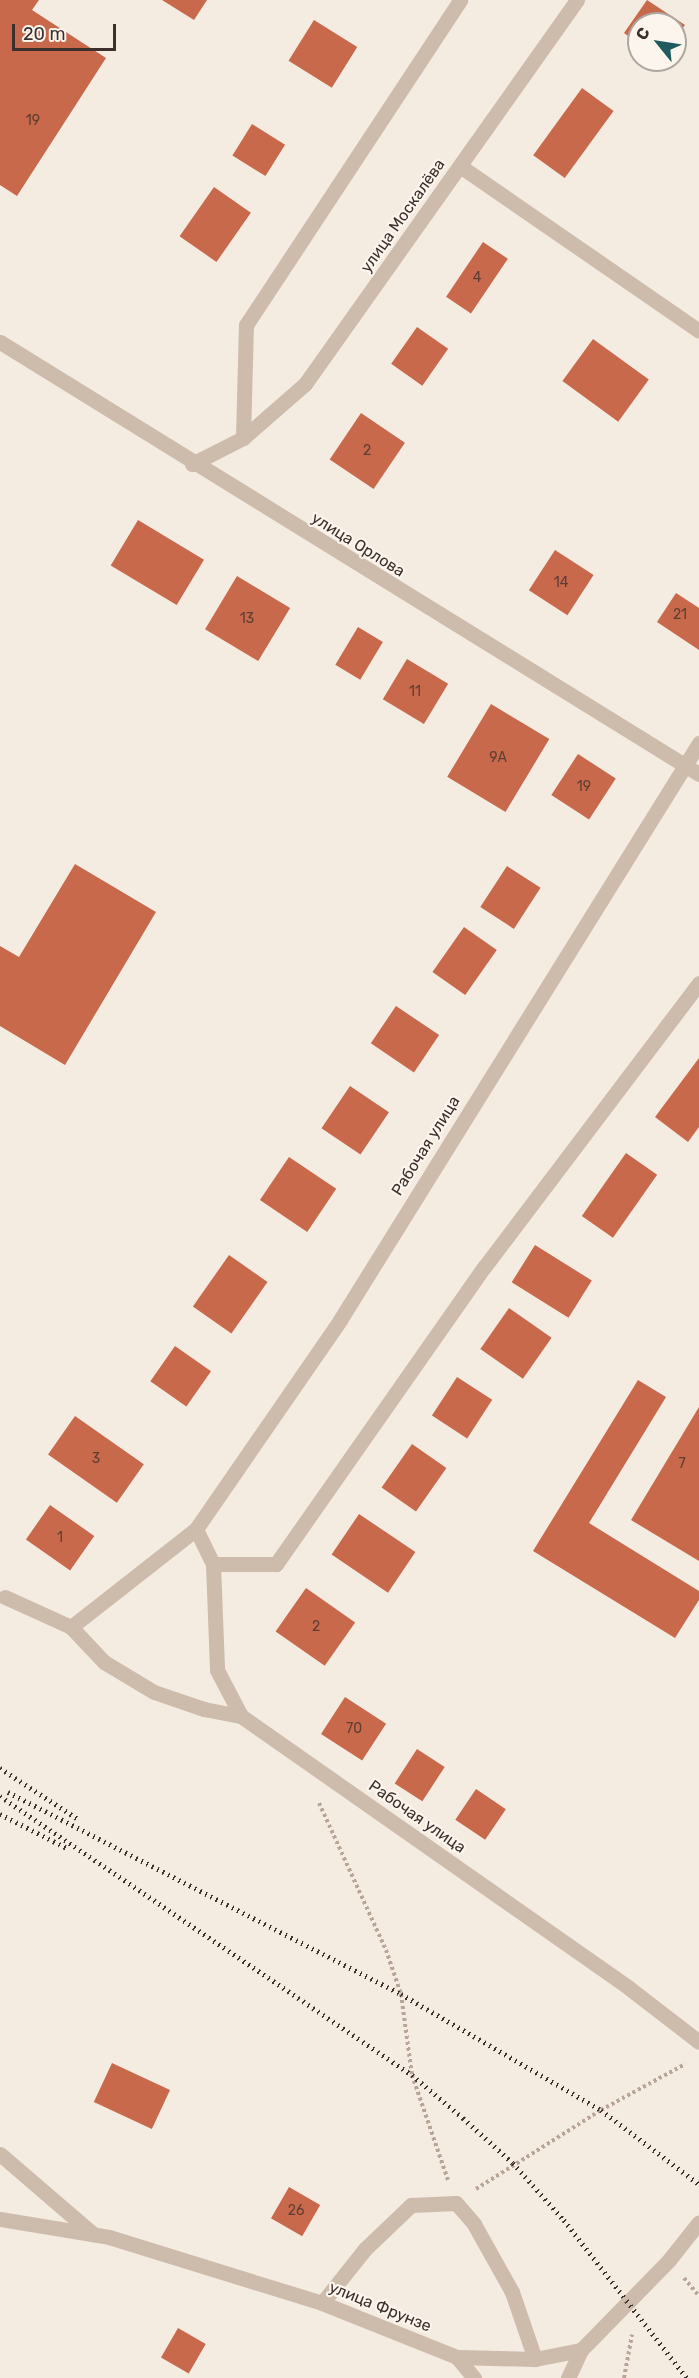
<!DOCTYPE html>
<html>
<head>
<meta charset="utf-8">
<style>
  body { margin:0 }
  #map { position:relative; width:699px; height:2378px; overflow:hidden; background:#f4ebe1; font-family:Rubik,sans-serif }
  div>[style] { position:absolute }
  .building>* { inset:0; background:#c8694b; transform-origin:0 0 }
  .path>* { height:4px; margin-top:-2px; transform-origin:0; background:repeating-linear-gradient(90deg,#b9a596 0 3px,transparent 0 6px) }
  .service>* { height:15px; margin:-7.5px; padding:0 7.5px; transform-origin:7.5px; border-radius:7.5px; background:#cdbbac }
  .minor>* { height:15px; margin:-7.5px; padding:0 7.5px; transform-origin:7.5px; border-radius:7.5px; background:#cdbbac }
  .rail>* { height:4.5px; margin-top:-2.25px; transform-origin:0; background:repeating-linear-gradient(90deg,#3b302b 0 1.5px,transparent 0 6px) }
  span { translate:-50% -50%; white-space:nowrap; text-align:center; line-height:1.15; -webkit-text-stroke:4.5px #fbf5ee; paint-order:stroke }
  .number-label { font-size:14px; color:#5e3e33 }
  .number-label span { -webkit-text-stroke-width:0 }
  .street-label { font-size:16px; color:#3b302b }
  .north { position:absolute; left:627px; top:12px; width:60px; height:60px; box-sizing:border-box; background:#fbf5ee; border:2px solid #aea6a0; border-radius:50%; rotate:300deg; font-size:16px; font-weight:700; line-height:24px; text-align:center; color:#3b302b }
  .north::after { content:''; display:block; margin:auto; width:21px; height:27px; background:#1f5a5e; clip-path:polygon(50% 0,100% 100%,50% 72%,0 100%) }
  .scale { position:absolute; left:12px; top:24px; width:104px; height:27px; box-sizing:border-box; border:3px solid #3b302b; border-top:0; padding-left:8px; font-size:18px; line-height:21px; white-space:nowrap; color:#3b302b; -webkit-text-stroke:4px #fbf5ee; paint-order:stroke }
</style>
</head>
<body>
<div id="map">
  <div class="building">
    <i style="clip-path:polygon(0 0,39px 0,32px 10px,106px 58px,17px 196px,0 185px)"></i>
    <i style="clip-path:polygon(162px 0,207px 0,194px 20px)"></i>
    <i style="clip-path:polygon(647px 0,685px 25px,675px 39px,675px 24px,639px 24px,639px 44px,624px 33px)"></i>
    <i style="left:314px;top:20px;width:51px;height:48px;rotate:32deg"></i>
    <i style="left:582px;top:88px;width:39px;height:83px;rotate:36deg"></i>
    <i style="left:252px;top:124px;width:39px;height:37px;rotate:32deg"></i>
    <i style="left:214px;top:187px;width:45px;height:60px;rotate:35deg"></i>
    <i style="left:483px;top:242px;width:30px;height:66px;rotate:34deg"></i>
    <i style="left:417px;top:327px;width:38px;height:45px;rotate:35deg"></i>
    <i style="left:593px;top:339px;width:69px;height:52px;rotate:36deg"></i>
    <i style="left:361px;top:413px;width:53px;height:56px;rotate:34deg"></i>
    <i style="left:138px;top:520px;width:77px;height:53px;rotate:31deg"></i>
    <i style="left:555px;top:550px;width:46px;height:48px;rotate:33deg"></i>
    <i style="left:237px;top:576px;width:62px;height:62px;rotate:31deg"></i>
    <i style="clip-path:polygon(676px 593px,699px 608px,699px 650px,657px 622px)"></i>
    <i style="left:358px;top:627px;width:29px;height:44px;rotate:31deg"></i>
    <i style="left:407px;top:659px;width:48px;height:47px;rotate:31deg"></i>
    <i style="left:491px;top:704px;width:68px;height:85px;rotate:31deg"></i>
    <i style="left:578px;top:754px;width:45px;height:49px;rotate:33deg"></i>
    <i style="clip-path:polygon(75px 864px,156px 912px,65px 1065px,0 1026px,0 946px,19px 957px)"></i>
    <i style="left:507px;top:866px;width:40px;height:49px;rotate:33deg"></i>
    <i style="left:464px;top:927px;width:40px;height:55px;rotate:35deg"></i>
    <i style="left:396px;top:1006px;width:52px;height:45px;rotate:34deg"></i>
    <i style="clip-path:polygon(699px 1058px,699px 1127px,688px 1142px,655px 1117px)"></i>
    <i style="left:350px;top:1086px;width:47px;height:51px;rotate:34deg"></i>
    <i style="left:626px;top:1153px;width:38px;height:77px;rotate:35deg"></i>
    <i style="left:289px;top:1157px;width:57px;height:52px;rotate:34deg"></i>
    <i style="left:535px;top:1245px;width:67px;height:44px;rotate:32deg"></i>
    <i style="left:229px;top:1255px;width:47px;height:63px;rotate:35deg"></i>
    <i style="left:509px;top:1308px;width:52px;height:50px;rotate:35deg"></i>
    <i style="left:175px;top:1346px;width:44px;height:43px;rotate:35deg"></i>
    <i style="left:457px;top:1377px;width:42px;height:46px;rotate:33deg"></i>
    <i style="clip-path:polygon(638px 1380px,666px 1397px,589px 1523px,699px 1591px,699px 1600px,675px 1638px,533px 1551px)"></i>
    <i style="clip-path:polygon(699px 1407px,699px 1561px,631px 1520px)"></i>
    <i style="left:75px;top:1416px;width:84px;height:47px;rotate:35deg"></i>
    <i style="left:412px;top:1444px;width:42px;height:53px;rotate:35deg"></i>
    <i style="left:50px;top:1505px;width:54px;height:42px;rotate:35deg"></i>
    <i style="left:359px;top:1514px;width:68px;height:49px;rotate:34deg"></i>
    <i style="left:306px;top:1588px;width:60px;height:53px;rotate:35deg"></i>
    <i style="left:345px;top:1697px;width:49px;height:44px;rotate:33deg"></i>
    <i style="left:417px;top:1749px;width:33px;height:41px;rotate:33deg"></i>
    <i style="left:476px;top:1789px;width:36px;height:37px;rotate:34deg"></i>
    <i style="left:112px;top:2063px;width:64px;height:43px;rotate:25deg"></i>
    <i style="left:289px;top:2187px;width:36px;height:36px;rotate:30deg"></i>
    <i style="left:178px;top:2328px;width:32px;height:34px;rotate:30deg"></i>
  </div>
  <div class="path">
    <i style="left:319px;top:1803px;width:162px;rotate:65.5deg"></i>
    <i style="left:386px;top:1950px;width:46px;rotate:71.2deg"></i>
    <i style="left:401px;top:1994px;width:82px;rotate:82.3deg"></i>
    <i style="left:412px;top:2075px;width:111px;rotate:71.1deg"></i>
    <i style="left:476px;top:2189px;width:148px;rotate:-32.3deg"></i>
    <i style="left:601px;top:2110px;width:96px;rotate:-28.7deg"></i>
    <i style="left:684px;top:2278px;width:23px;rotate:50deg"></i>
    <i style="left:624px;top:2378px;width:44px;rotate:-79.5deg"></i>
  </div>
  <div class="service">
    <i style="left:460px;top:166px;width:290px;rotate:34.6deg"></i>
    <i style="left:0;top:2154px;width:123px;rotate:40.7deg"></i>
    <i style="left:322px;top:2303px;width:69px;rotate:-51.5deg"></i>
    <i style="left:365px;top:2249px;width:64px;rotate:-43.7deg"></i>
    <i style="left:411px;top:2205px;width:45px;rotate:-2.5deg"></i>
    <i style="left:456px;top:2203px;width:28px;rotate:49deg"></i>
    <i style="left:474px;top:2224px;width:78px;rotate:60.8deg"></i>
    <i style="left:512px;top:2292px;width:71px;rotate:71.1deg"></i>
  </div>
  <div class="minor">
    <i style="left:0;top:342px;width:822px;rotate:31.72deg"></i>
    <i style="left:243px;top:438px;width:113px;rotate:-88.5deg"></i>
    <i style="left:246px;top:325px;width:389px;rotate:-56.6deg"></i>
    <i style="left:192px;top:464px;width:57px;rotate:-27deg"></i>
    <i style="left:243px;top:438px;width:82px;rotate:-41.1deg"></i>
    <i style="left:305px;top:384px;width:471px;rotate:-54.7deg"></i>
    <i style="left:699px;top:983px;width:356px;rotate:127.1deg"></i>
    <i style="left:484px;top:1267px;width:363px;rotate:125deg"></i>
    <i style="left:276px;top:1564px;width:63px;rotate:180deg"></i>
    <i style="left:213px;top:1564px;width:106px;rotate:87.8deg"></i>
    <i style="left:217px;top:1670px;width:52px;rotate:62.4deg"></i>
    <i style="left:241px;top:1716px;width:474px;rotate:35deg"></i>
    <i style="left:629px;top:1988px;width:88px;rotate:37.6deg"></i>
    <i style="left:196px;top:1529px;width:159px;rotate:141.9deg"></i>
    <i style="left:71px;top:1627px;width:48px;rotate:46.7deg"></i>
    <i style="left:104px;top:1662px;width:58px;rotate:31deg"></i>
    <i style="left:154px;top:1692px;width:53px;rotate:18.8deg"></i>
    <i style="left:204px;top:1709px;width:38px;rotate:11deg"></i>
    <i style="left:213px;top:1564px;width:39px;rotate:-116deg"></i>
    <i style="left:196px;top:1529px;width:254px;rotate:-55.4deg"></i>
    <i style="left:340px;top:1320px;width:680px;rotate:-58.11deg"></i>
    <i style="left:5px;top:1597px;width:72px;rotate:24.4deg"></i>
    <i style="left:0;top:2219px;width:110px;rotate:9.4deg"></i>
    <i style="left:109px;top:2237px;width:223px;rotate:17.2deg"></i>
    <i style="left:322px;top:2303px;width:145px;rotate:21.8deg"></i>
    <i style="left:457px;top:2357px;width:78px;rotate:1.5deg"></i>
    <i style="left:535px;top:2359px;width:47px;rotate:-11.1deg"></i>
    <i style="left:581px;top:2350px;width:126px;rotate:-45.6deg"></i>
    <i style="left:669px;top:2260px;width:48px;rotate:-51.7deg"></i>
    <i style="left:457px;top:2357px;width:27px;rotate:51deg"></i>
    <i style="left:568px;top:2378px;width:31px;rotate:-65deg"></i>
  </div>
  <div class="rail">
    <i style="left:0;top:1768px;width:93px;rotate:33.2deg"></i>
    <i style="left:8px;top:1792px;width:442px;rotate:27.2deg"></i>
    <i style="left:401px;top:1994px;width:231px;rotate:30.1deg"></i>
    <i style="left:601px;top:2110px;width:123px;rotate:37.1deg"></i>
    <i style="left:0;top:1796px;width:498px;rotate:34.1deg"></i>
    <i style="left:412px;top:2075px;width:67px;rotate:40.1deg"></i>
    <i style="left:463px;top:2118px;width:67px;rotate:42deg"></i>
    <i style="left:513px;top:2163px;width:76px;rotate:48.2deg"></i>
    <i style="left:564px;top:2220px;width:200px;rotate:52.1deg"></i>
    <i style="left:0;top:1814px;width:75px;rotate:26.9deg"></i>
  </div>
  <div class="number-label">
    <span style="left:33px;top:121px">19</span>
    <span style="left:477px;top:278px">4</span>
    <span style="left:367px;top:451px">2</span>
    <span style="left:561px;top:583px">14</span>
    <span style="left:680px;top:615px">21</span>
    <span style="left:247px;top:619px">13</span>
    <span style="left:415px;top:692px">11</span>
    <span style="left:498px;top:758px">9А</span>
    <span style="left:584px;top:787px">19</span>
    <span style="left:96px;top:1459px">3</span>
    <span style="left:682px;top:1464px">7</span>
    <span style="left:60px;top:1538px">1</span>
    <span style="left:316px;top:1627px">2</span>
    <span style="left:354px;top:1729px">70</span>
    <span style="left:296px;top:2211px">26</span>
  </div>
  <div class="street-label">
    <span style="left:403px;top:216px;rotate:-55deg">улица Москалёва</span>
    <span style="left:358px;top:545px;rotate:32deg">улица Орлова</span>
    <span style="left:426px;top:1146px;rotate:-58deg">Рабочая улица</span>
    <span style="left:417px;top:1817px;rotate:35deg">Рабочая улица</span>
    <span style="left:380px;top:2307px;rotate:22deg">улица Фрунзе</span>
  </div>
  <div class="north">С</div>
  <div class="scale">20 m</div>
</div>
</body>
</html>
